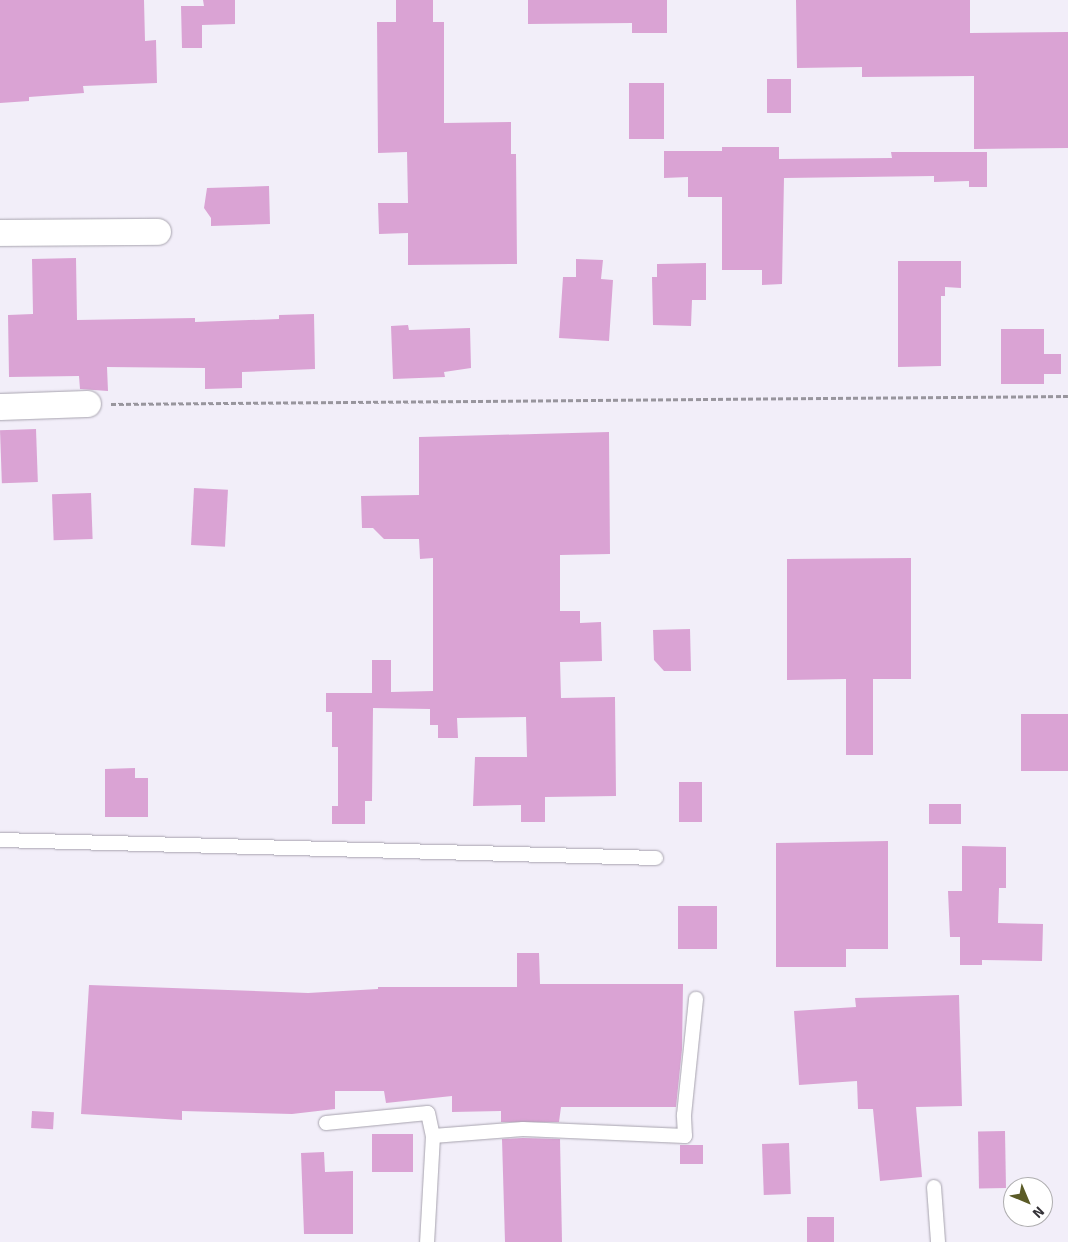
<!DOCTYPE html>
<html>
<head>
<meta charset="utf-8">
<style>
  body { margin:0 }
  #map { position:relative; width:1068px; height:1242px; overflow:hidden; background:#f2eef9; font-family:Signika,sans-serif }
  div>[style] { position:absolute }
  .building>* { inset:0; background:#daa3d4; transform-origin:0 0 }
  .path>* { height:3px; margin-top:-1.5px; transform-origin:0; background:repeating-linear-gradient(90deg,#98959d 0 5px,transparent 0 7.5px) }
  .roads { filter:drop-shadow(0 0 1px #a7a3ae) drop-shadow(0 0 1px #a7a3ae) }
  .lane>* { height:14px; margin:-7px; padding:0 7px; transform-origin:7px; border-radius:7px; background:#fff }
  .street>* { height:26px; margin:-13px; padding:0 13px; transform-origin:13px; border-radius:13px; background:#fff }
  span { translate:-50% -50%; white-space:nowrap; text-align:center; line-height:1.15; -webkit-text-stroke:4.5px #fff; paint-order:stroke }
  .north { position:absolute; left:1003px; top:1177px; width:50px; height:50px; box-sizing:border-box; background:#fff; border:1px solid #aeadaf; border-radius:50%; rotate:135deg; font-size:14px; font-weight:700; line-height:20px; text-align:center; color:#343237 }
  .north::after { content:''; display:block; margin:auto; width:18px; height:22px; background:#5b5b27; clip-path:polygon(50% 0,100% 100%,50% 72%,0 100%) }
</style>
</head>
<body>
<div id="map">
  <div class="building">
    <i style="clip-path:polygon(0 0,144px 0,145px 41px,156px 40px,157px 83px,83px 86px,84px 93px,29px 97px,29px 101px,0 103px)"></i>
    <i style="clip-path:polygon(203px 0,235px 0,235px 24px,202px 25px,202px 48px,182px 48px,181px 6px,204px 6px)"></i>
    <i style="clip-path:polygon(396px 0,433px 0,433px 22px,444px 22px,444px 123px,511px 122px,511px 154px,516px 154px,517px 264px,408px 265px,408px 233px,379px 234px,378px 203px,408px 203px,407px 152px,378px 153px,377px 22px,396px 22px)"></i>
    <i style="clip-path:polygon(528px 0,667px 0,667px 33px,632px 33px,632px 23px,528px 24px)"></i>
    <i style="clip-path:polygon(796px 0,970px 0,970px 33px,1068px 32px,1068px 148px,974px 149px,974px 76px,862px 77px,862px 67px,797px 68px)"></i>
    <i style="left:767px;top:79px;width:24px;height:34px"></i>
    <i style="left:629px;top:83px;width:35px;height:56px"></i>
    <i style="clip-path:polygon(722px 147px,779px 147px,779px 159px,892px 158px,891px 152px,987px 152px,987px 187px,969px 187px,969px 181px,934px 182px,934px 176px,784px 178px,782px 284px,762px 285px,762px 270px,722px 270px,722px 197px,688px 197px,688px 177px,664px 178px,664px 151px,722px 151px)"></i>
    <i style="clip-path:polygon(269px 186px,270px 224px,211px 226px,211px 218px,204px 208px,207px 188px)"></i>
    <i style="clip-path:polygon(76px 258px,77px 320px,195px 318px,195px 322px,279px 319px,279px 315px,314px 314px,315px 369px,242px 372px,242px 388px,205px 389px,205px 368px,107px 367px,108px 391px,80px 389px,79px 376px,9px 377px,8px 315px,33px 314px,32px 259px)"></i>
    <i style="clip-path:polygon(576px 259px,603px 260px,601px 279px,613px 280px,609px 341px,559px 338px,563px 277px,576px 277px)"></i>
    <i style="clip-path:polygon(898px 261px,961px 261px,961px 288px,945px 287px,945px 296px,941px 296px,941px 366px,898px 367px)"></i>
    <i style="clip-path:polygon(706px 263px,706px 300px,692px 300px,691px 326px,653px 325px,652px 277px,657px 277px,657px 264px)"></i>
    <i style="clip-path:polygon(408px 325px,409px 330px,470px 328px,471px 368px,444px 372px,445px 377px,393px 379px,391px 326px)"></i>
    <i style="clip-path:polygon(1001px 329px,1044px 329px,1044px 354px,1061px 354px,1061px 374px,1044px 374px,1044px 384px,1001px 384px)"></i>
    <i style="left:36px;top:429px;width:53px;height:36px;rotate:88deg"></i>
    <i style="clip-path:polygon(609px 432px,610px 554px,560px 555px,560px 611px,580px 611px,580px 623px,601px 622px,602px 661px,560px 662px,561px 698px,615px 697px,616px 796px,545px 797px,545px 822px,521px 822px,521px 805px,473px 806px,475px 757px,527px 757px,526px 717px,457px 718px,458px 738px,438px 738px,438px 725px,430px 725px,430px 709px,373px 708px,372px 801px,365px 801px,365px 824px,332px 824px,332px 806px,338px 806px,338px 747px,332px 747px,332px 712px,326px 712px,326px 693px,372px 693px,372px 660px,391px 660px,391px 692px,433px 691px,433px 558px,420px 559px,419px 539px,384px 539px,373px 528px,362px 528px,361px 496px,419px 495px,419px 437px)"></i>
    <i style="left:194px;top:488px;width:34px;height:57px;rotate:3deg"></i>
    <i style="left:91px;top:493px;width:46px;height:39px;rotate:88deg"></i>
    <i style="clip-path:polygon(911px 558px,911px 679px,873px 679px,873px 755px,846px 755px,846px 679px,787px 680px,787px 559px)"></i>
    <i style="clip-path:polygon(690px 629px,691px 671px,664px 671px,654px 660px,653px 630px)"></i>
    <i style="left:1068px;top:714px;width:57px;height:47px;rotate:90deg"></i>
    <i style="clip-path:polygon(135px 768px,135px 778px,148px 778px,148px 817px,105px 817px,105px 769px)"></i>
    <i style="left:679px;top:782px;width:23px;height:40px"></i>
    <i style="left:961px;top:804px;width:20px;height:32px;rotate:90deg"></i>
    <i style="clip-path:polygon(888px 841px,888px 949px,846px 949px,846px 967px,776px 967px,776px 843px)"></i>
    <i style="clip-path:polygon(962px 846px,1006px 847px,1006px 888px,999px 888px,998px 923px,1043px 924px,1042px 961px,982px 960px,982px 965px,960px 965px,960px 937px,950px 937px,948px 891px,962px 891px)"></i>
    <i style="left:678px;top:906px;width:39px;height:43px"></i>
    <i style="clip-path:polygon(517px 953px,539px 953px,540px 984px,683px 984px,682px 1049px,676px 1107px,561px 1107px,559px 1122px,501px 1122px,501px 1111px,452px 1112px,452px 1096px,386px 1103px,384px 1091px,335px 1091px,335px 1109px,292px 1114px,182px 1111px,182px 1120px,81px 1114px,89px 985px,308px 993px,378px 989px,378px 987px,517px 987px)"></i>
    <i style="clip-path:polygon(959px 995px,962px 1106px,916px 1107px,922px 1177px,880px 1181px,873px 1109px,858px 1109px,857px 1081px,799px 1085px,794px 1011px,856px 1007px,855px 998px)"></i>
    <i style="left:32px;top:1111px;width:22px;height:17px;rotate:3deg"></i>
    <i style="left:1005px;top:1131px;width:57px;height:27px;rotate:89deg"></i>
    <i style="left:372px;top:1134px;width:41px;height:38px"></i>
    <i style="clip-path:polygon(523px 1138px,560px 1139px,562px 1242px,505px 1242px,502px 1139px)"></i>
    <i style="left:789px;top:1143px;width:51px;height:27px;rotate:88deg"></i>
    <i style="left:680px;top:1145px;width:23px;height:19px"></i>
    <i style="clip-path:polygon(324px 1152px,325px 1172px,353px 1171px,353px 1234px,304px 1234px,301px 1153px)"></i>
    <i style="left:807px;top:1217px;width:27px;height:25px"></i>
  </div>
  <div class="path">
    <i style="left:111px;top:404px;width:957px;rotate:-0.48deg"></i>
  </div>
  <div class="roads">
    <div class="lane">
      <i style="left:0;top:840px;width:656px;rotate:1.57deg"></i>
      <i style="left:326px;top:1123px;width:102px;rotate:-5.6deg"></i>
      <i style="left:428px;top:1113px;width:24px;rotate:78deg"></i>
      <i style="left:433px;top:1136px;width:106px;rotate:93.2deg"></i>
      <i style="left:433px;top:1136px;width:90px;rotate:-4.4deg"></i>
      <i style="left:523px;top:1129px;width:162px;rotate:2.5deg"></i>
      <i style="left:685px;top:1136px;width:21px;rotate:-93deg"></i>
      <i style="left:684px;top:1115px;width:117px;rotate:-84.1deg"></i>
      <i style="left:934px;top:1187px;width:55px;rotate:85.8deg"></i>
    </div>
    <div class="street">
      <i style="left:0;top:233px;width:158px;rotate:-0.4deg"></i>
      <i style="left:0;top:407px;width:88px;rotate:-2deg"></i>
    </div>
  </div>
  <div class="north">N</div>
</div>
</body>
</html>
